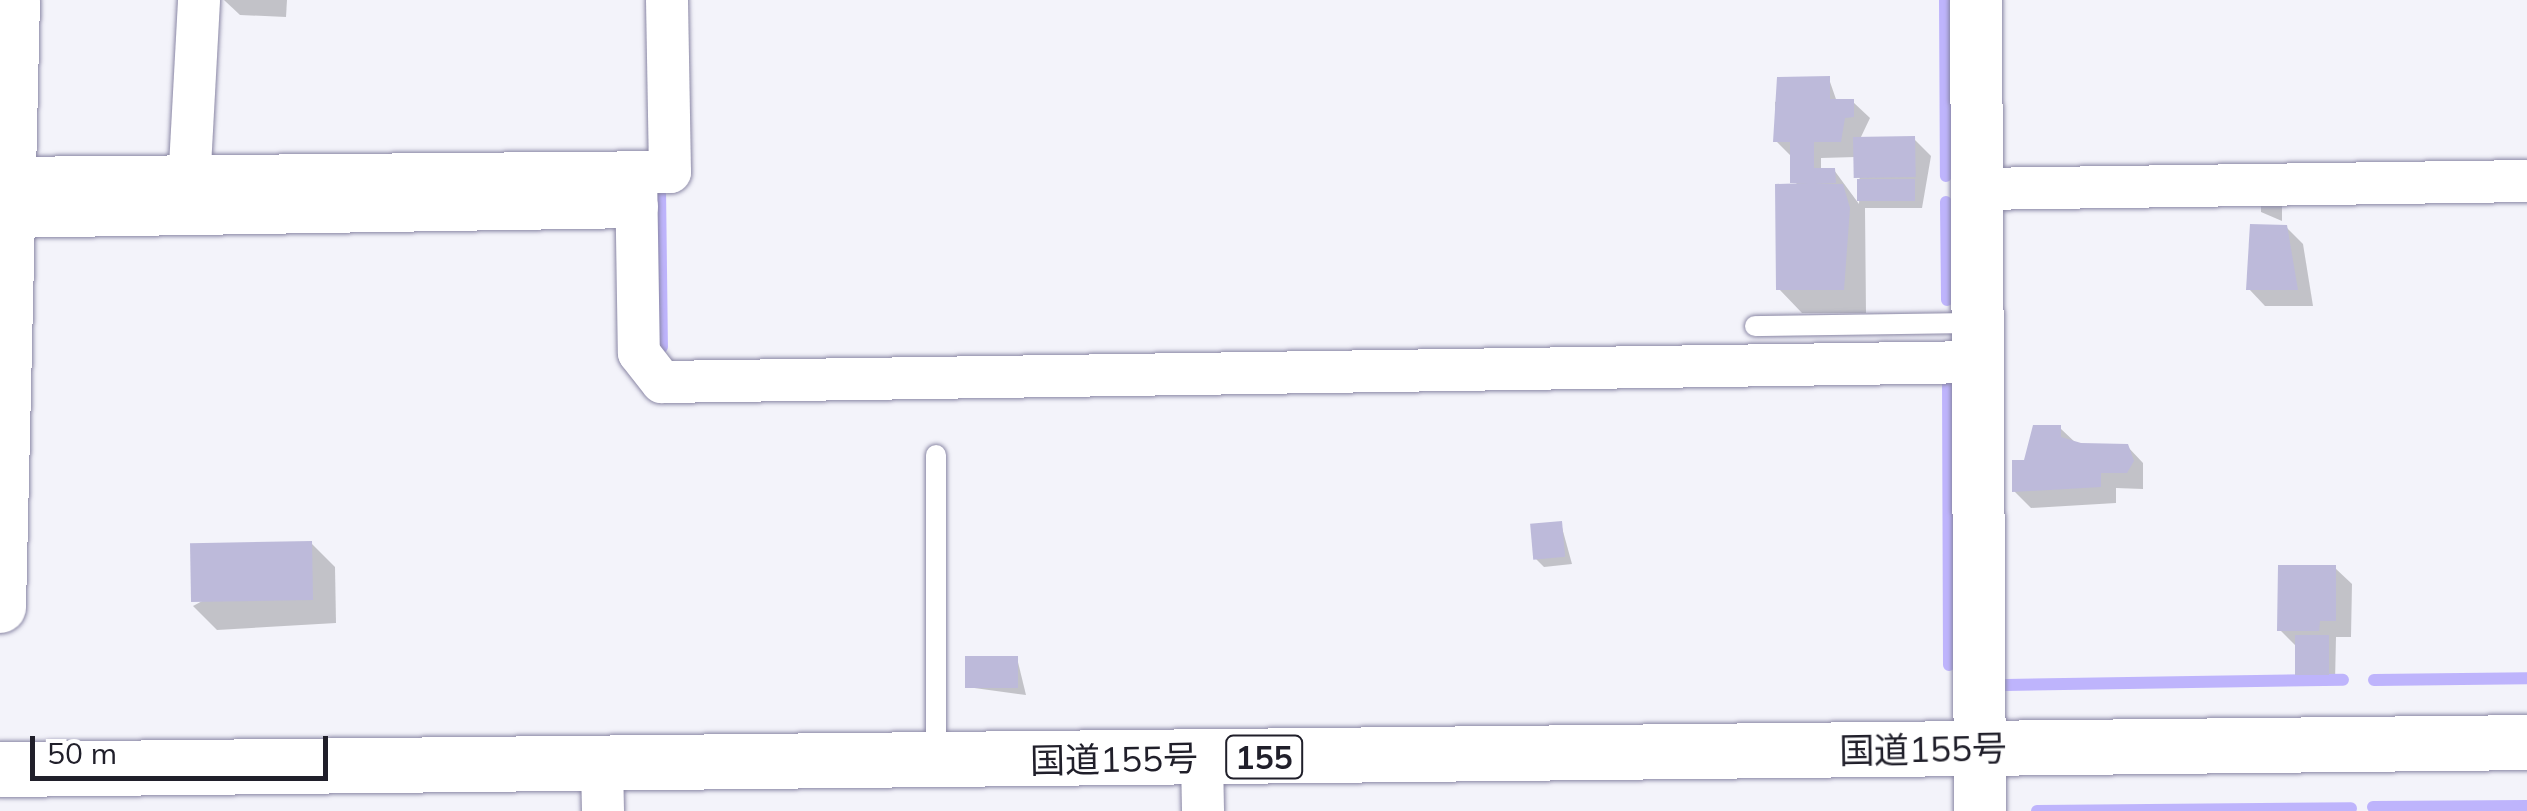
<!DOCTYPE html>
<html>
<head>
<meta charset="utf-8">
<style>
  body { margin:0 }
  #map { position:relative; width:2527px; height:811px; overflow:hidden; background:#f3f3fa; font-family:Mulish,"Noto Sans JP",sans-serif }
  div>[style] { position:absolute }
  .shadow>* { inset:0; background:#0003 }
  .stream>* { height:12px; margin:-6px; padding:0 6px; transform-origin:6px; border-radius:6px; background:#beb4fc }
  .building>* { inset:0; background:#bdbada; transform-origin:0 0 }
  .roads { filter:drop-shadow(0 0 2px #8986a4) drop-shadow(0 0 2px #8986a4) }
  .service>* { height:20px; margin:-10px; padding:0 10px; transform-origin:10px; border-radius:10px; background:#fff }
  .minor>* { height:42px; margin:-21px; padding:0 21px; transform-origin:21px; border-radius:21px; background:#fff }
  .tertiary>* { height:52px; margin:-26px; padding:0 26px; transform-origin:26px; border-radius:26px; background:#fff }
  .trunk>* { height:55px; margin:-27.5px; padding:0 27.5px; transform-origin:27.5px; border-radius:27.5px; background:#fff }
  span { translate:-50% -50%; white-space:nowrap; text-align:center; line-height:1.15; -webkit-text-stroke:10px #fff; paint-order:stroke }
  .shield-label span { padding:2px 8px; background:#fff; border:2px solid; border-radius:8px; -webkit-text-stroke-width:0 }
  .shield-label { font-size:32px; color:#201f2a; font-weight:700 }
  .street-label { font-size:35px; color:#201f2a }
  .scale { position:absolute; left:30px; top:736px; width:298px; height:45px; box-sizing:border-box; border:5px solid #201f2a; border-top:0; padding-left:12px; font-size:30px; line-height:35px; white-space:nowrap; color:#201f2a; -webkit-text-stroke:8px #fff; paint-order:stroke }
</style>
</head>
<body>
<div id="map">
  <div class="shadow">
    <i style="clip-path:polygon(224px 0,287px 0,286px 17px,240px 15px)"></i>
    <i style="clip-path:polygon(evenodd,1829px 79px,1837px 102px,1853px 102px,1870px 118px,1860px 139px,1914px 139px,1931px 156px,1922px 208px,1865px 208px,1866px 313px,1802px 313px,1779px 289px,1797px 187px,1792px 157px,1776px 141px,1775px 102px,1829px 79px,1856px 157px,1860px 181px,1859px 204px,1834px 170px,1821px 171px,1821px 158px,1856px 157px)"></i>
    <i style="clip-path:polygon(2261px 198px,2282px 206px,2282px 221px,2261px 212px)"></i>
    <i style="clip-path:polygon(2286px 227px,2303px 244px,2313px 306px,2265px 306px,2249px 289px)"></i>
    <i style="clip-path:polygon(2060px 428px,2078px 445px,2127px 446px,2143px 463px,2143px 489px,2116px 488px,2116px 503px,2031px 508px,2014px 491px)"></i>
    <i style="clip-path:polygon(1561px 524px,1572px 564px,1544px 567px,1536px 559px)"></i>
    <i style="clip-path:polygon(311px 543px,335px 567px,336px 623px,217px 630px,193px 606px)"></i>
    <i style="clip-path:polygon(2335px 568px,2352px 584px,2351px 637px,2336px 637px,2335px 682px,2305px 682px,2297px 647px,2280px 630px)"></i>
    <i style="clip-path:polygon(1017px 658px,1026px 695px,967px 687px)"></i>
  </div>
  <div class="stream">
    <i style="left:1945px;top:0;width:176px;rotate:89.7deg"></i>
    <i style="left:660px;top:188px;width:159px;rotate:89.3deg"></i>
    <i style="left:1946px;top:202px;width:98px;rotate:89.4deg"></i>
    <i style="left:1948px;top:378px;width:287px;rotate:89.8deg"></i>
    <i style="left:2374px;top:680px;width:153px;rotate:-0.7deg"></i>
    <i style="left:2006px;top:685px;width:337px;rotate:-0.9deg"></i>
    <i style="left:2373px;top:807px;width:154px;rotate:-0.4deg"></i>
    <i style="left:2037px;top:811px;width:314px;rotate:-0.5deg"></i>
  </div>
  <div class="building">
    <i style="clip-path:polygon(1830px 76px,1830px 99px,1854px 99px,1854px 117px,1845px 118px,1841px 142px,1814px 142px,1814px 168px,1835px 168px,1836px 183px,1814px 184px,1843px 184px,1850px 208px,1844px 290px,1776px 290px,1775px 184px,1809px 183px,1790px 183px,1790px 142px,1773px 142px,1777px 77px)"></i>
    <i style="left:1915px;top:136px;width:41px;height:62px;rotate:89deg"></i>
    <i style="left:1915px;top:179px;width:22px;height:58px;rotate:90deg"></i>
    <i style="clip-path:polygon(2250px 224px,2287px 225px,2298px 290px,2246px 290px)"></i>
    <i style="clip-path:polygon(2033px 425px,2061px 425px,2061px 437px,2081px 443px,2128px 444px,2134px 461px,2127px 473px,2101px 473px,2101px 487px,2012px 492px,2012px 460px,2024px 460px)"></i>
    <i style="left:1562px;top:521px;width:36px;height:32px;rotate:85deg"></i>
    <i style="left:312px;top:541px;width:59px;height:122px;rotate:89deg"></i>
    <i style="clip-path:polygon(2278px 565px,2336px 565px,2336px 621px,2320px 621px,2319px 631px,2277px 631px)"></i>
    <i style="left:2295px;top:635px;width:34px;height:40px"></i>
    <i style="left:965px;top:656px;width:53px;height:32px"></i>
  </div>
  <div class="roads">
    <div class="service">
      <i style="left:1755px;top:326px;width:223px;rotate:-0.8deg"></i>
      <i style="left:936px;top:758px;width:303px;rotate:-90deg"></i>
    </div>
    <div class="minor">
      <i style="left:636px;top:172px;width:181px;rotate:89.1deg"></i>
      <i style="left:639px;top:353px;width:37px;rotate:52deg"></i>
      <i style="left:662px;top:382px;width:1316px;rotate:-0.87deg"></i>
      <i style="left:0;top:178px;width:670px;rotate:-0.51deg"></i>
      <i style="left:670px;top:172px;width:172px;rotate:-91deg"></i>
      <i style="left:1977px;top:189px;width:550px;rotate:-0.83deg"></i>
      <i style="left:188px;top:204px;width:204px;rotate:-86.9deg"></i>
      <i style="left:0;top:217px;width:637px;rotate:-0.9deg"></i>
      <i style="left:1202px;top:758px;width:53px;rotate:88.9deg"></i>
      <i style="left:602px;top:763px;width:48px;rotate:88.8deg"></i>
    </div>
    <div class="tertiary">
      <i style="left:1976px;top:0;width:811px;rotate:89.72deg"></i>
      <i style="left:0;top:607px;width:607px;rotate:-88.68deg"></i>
    </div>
    <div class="trunk">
      <i style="left:0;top:769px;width:2527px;rotate:-0.61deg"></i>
    </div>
  </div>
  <div class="shield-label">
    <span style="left:1264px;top:757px">155</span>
  </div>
  <div class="street-label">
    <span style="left:1923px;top:749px;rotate:-1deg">国道155号</span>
    <span style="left:1114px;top:759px;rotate:-1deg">国道155号</span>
  </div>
  <div class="scale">50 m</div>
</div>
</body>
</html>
